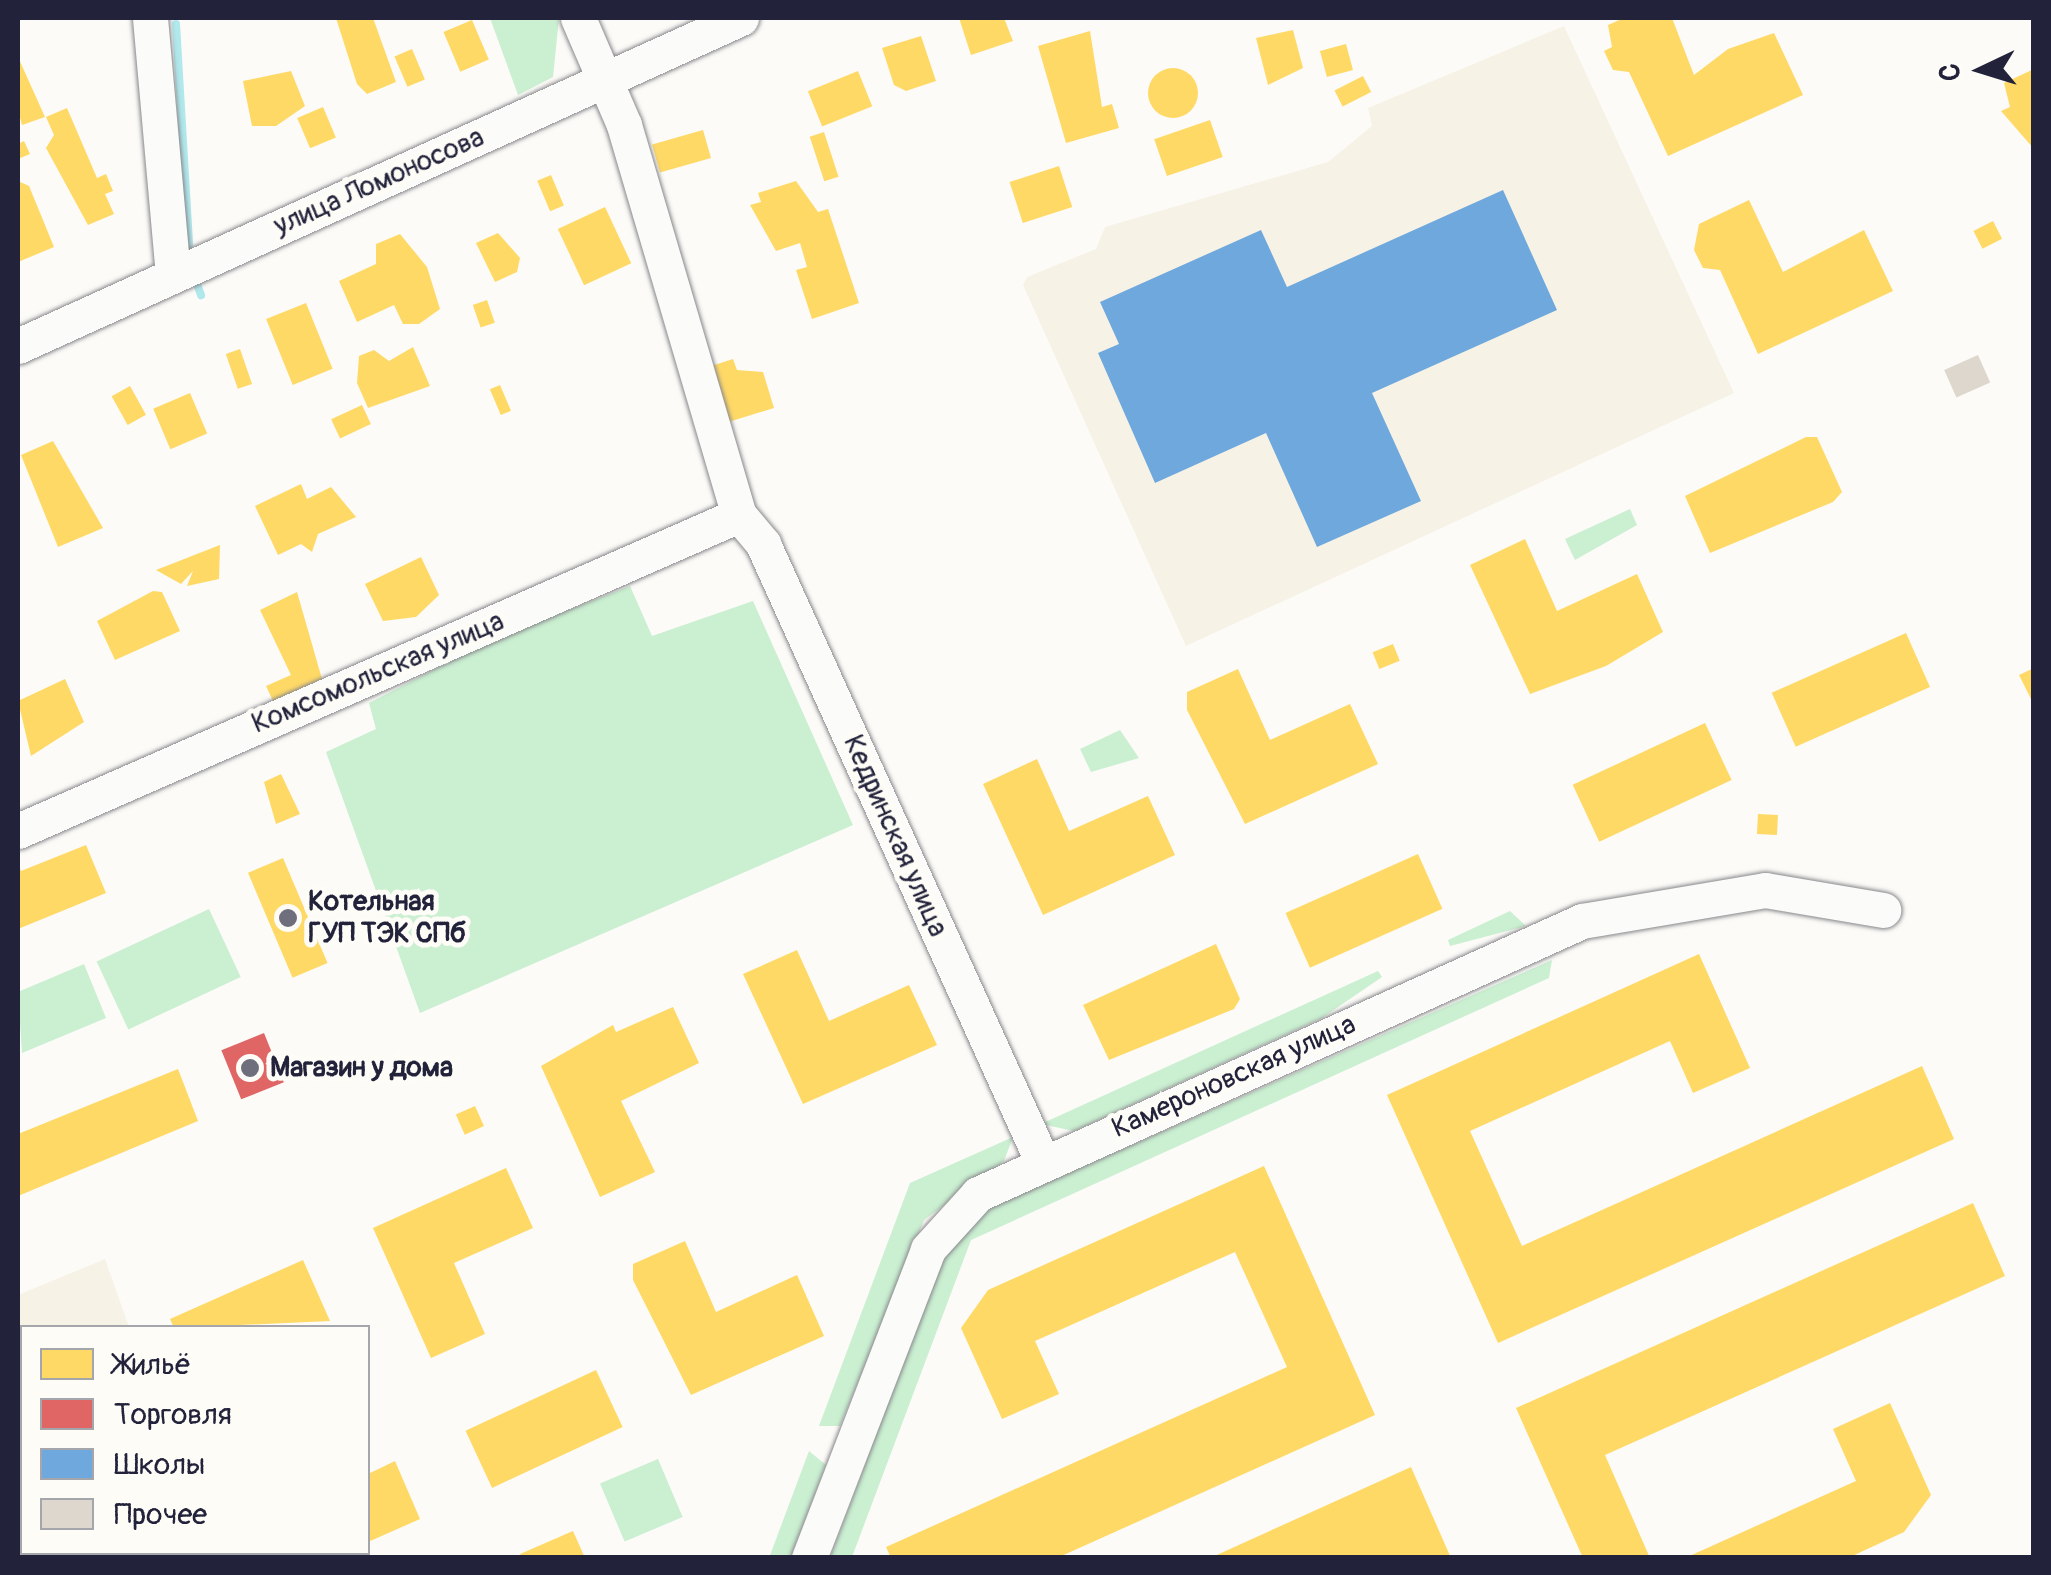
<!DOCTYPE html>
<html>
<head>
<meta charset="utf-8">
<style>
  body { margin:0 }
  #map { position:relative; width:2051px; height:1575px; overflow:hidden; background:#fcfbf8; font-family:Pangolin,sans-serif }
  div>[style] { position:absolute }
  .built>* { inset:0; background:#f7f2e6 }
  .green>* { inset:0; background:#caefd1; transform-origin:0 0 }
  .homes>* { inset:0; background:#ffd966; transform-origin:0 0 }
  .round { border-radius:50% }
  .shops>* { inset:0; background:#e06666; transform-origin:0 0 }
  .schools>* { inset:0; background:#6fa8dc }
  .stream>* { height:8px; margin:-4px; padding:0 4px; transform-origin:4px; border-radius:4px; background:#b0e8ec }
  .building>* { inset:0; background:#ddd7cd; transform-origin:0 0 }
  .roads { filter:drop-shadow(0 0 2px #88888c) drop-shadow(0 0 2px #88888c) }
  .minor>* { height:35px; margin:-17.5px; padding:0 17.5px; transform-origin:17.5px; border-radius:17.5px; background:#fbfbf9 }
  .dots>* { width:28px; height:28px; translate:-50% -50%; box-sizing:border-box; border:5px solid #fdfcf7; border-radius:50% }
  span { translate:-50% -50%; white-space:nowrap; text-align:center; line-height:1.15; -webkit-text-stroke:10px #fdfcf7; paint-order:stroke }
  .street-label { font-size:28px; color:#22223b }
  .poi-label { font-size:28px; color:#22223b; font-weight:700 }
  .left { translate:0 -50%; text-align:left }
  .frame { position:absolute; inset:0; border:20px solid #22223b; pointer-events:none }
  .legend { position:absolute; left:20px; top:1325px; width:350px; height:230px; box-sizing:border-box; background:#fdfcf7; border:2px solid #a5a5ac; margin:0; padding:12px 18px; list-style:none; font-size:30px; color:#22223b }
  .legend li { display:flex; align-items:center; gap:20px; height:50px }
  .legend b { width:50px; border:2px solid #a5a5ac }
  .north { position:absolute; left:1931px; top:20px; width:100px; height:100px; -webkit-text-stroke:8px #fdfcf7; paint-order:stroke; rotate:266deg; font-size:28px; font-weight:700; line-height:40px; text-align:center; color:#22223b }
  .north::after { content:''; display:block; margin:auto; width:35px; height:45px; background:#22223b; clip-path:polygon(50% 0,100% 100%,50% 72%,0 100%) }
</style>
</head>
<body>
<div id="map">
  <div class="built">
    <i style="clip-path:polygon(1564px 26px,1734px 393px,1186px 646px,1023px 285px,1027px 277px,1096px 249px,1105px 227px,1328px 162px,1372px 126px,1368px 108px)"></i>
    <i style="clip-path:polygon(105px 1259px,129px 1327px,22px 1328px,18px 1545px,18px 1295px)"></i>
  </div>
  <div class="green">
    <i style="clip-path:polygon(490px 18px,559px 18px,553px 77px,518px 95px)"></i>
    <i style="clip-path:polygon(1630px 509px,1637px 525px,1575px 560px,1565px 539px)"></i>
    <i style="clip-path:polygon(630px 586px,652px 636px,753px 601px,853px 825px,420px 1013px,326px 752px,376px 729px,369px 703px,488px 642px)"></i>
    <i style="clip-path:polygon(1120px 730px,1139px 758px,1091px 772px,1080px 749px)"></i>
    <i style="left:209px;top:909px;width:75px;height:124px;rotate:65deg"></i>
    <i style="clip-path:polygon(1510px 911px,1526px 926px,1450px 946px,1448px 940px)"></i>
    <i style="clip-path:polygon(1552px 960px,1549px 978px,971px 1240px,852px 1557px,830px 1558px,946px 1249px,985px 1210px)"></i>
    <i style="clip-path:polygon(84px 964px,106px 1018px,22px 1053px,18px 992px)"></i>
    <i style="clip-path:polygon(1378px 971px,1382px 977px,1322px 1018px,1074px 1131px,1041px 1124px)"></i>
    <i style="clip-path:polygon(1013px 1137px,1004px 1161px,924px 1220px,840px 1426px,819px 1426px,910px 1183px)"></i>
    <i style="clip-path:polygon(809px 1451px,826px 1465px,791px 1557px,769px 1558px)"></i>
    <i style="left:658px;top:1459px;width:63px;height:63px;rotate:67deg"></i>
  </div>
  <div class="homes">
    <i style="clip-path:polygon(336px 18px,373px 18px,396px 82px,367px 94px,357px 84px)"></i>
    <i style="clip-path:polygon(959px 18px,1004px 18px,1013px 41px,971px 55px)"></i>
    <i style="clip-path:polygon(1624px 18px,1672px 18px,1694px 75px,1728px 49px,1774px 33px,1803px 95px,1668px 156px,1629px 72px,1613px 70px,1604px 51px,1612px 47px,1608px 25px)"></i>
    <i style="left:472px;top:20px;width:43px;height:31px;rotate:67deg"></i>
    <i style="clip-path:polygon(1293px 30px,1303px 68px,1268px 85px,1256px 38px)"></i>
    <i style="clip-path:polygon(1090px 31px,1102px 107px,1112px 104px,1119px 128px,1066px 143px,1038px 46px)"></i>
    <i style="clip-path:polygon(921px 36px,936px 81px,906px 91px,894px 85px,882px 48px)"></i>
    <i style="left:1346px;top:44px;width:27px;height:27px;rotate:75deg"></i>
    <i style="left:412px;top:49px;width:33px;height:19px;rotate:67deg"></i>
    <i style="clip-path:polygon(18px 57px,45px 117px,22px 125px,18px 110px)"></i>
    <i class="round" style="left:1148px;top:68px;width:50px;height:50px"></i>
    <i style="clip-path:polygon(2034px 69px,2034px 149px,2001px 111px,2010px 107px,2004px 83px)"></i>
    <i style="clip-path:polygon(291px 71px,305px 106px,276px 126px,252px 126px,243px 81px)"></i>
    <i style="left:858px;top:71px;width:38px;height:54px;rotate:68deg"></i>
    <i style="left:1363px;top:76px;width:18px;height:32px;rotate:63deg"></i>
    <i style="left:323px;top:107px;width:33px;height:28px;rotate:67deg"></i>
    <i style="clip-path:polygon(67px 108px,97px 178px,106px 174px,113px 191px,105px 194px,114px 214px,88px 225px,46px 148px,54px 135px,46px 117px)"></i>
    <i style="left:1210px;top:120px;width:39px;height:59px;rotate:71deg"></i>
    <i style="left:703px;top:130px;width:29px;height:53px;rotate:74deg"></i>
    <i style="left:824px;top:132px;width:47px;height:15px;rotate:72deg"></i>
    <i style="clip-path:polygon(24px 141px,30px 154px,18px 159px,18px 144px)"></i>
    <i style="left:1059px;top:166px;width:43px;height:52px;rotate:72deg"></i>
    <i style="left:551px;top:175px;width:33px;height:15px;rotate:67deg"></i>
    <i style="clip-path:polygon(18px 181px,29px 186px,54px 247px,18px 262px)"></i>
    <i style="clip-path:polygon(796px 181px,818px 212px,828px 209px,859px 303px,812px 319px,796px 270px,807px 267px,800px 243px,776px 251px,750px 205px,761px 202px,758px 193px)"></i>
    <i style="clip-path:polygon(1749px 200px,1783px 272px,1864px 230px,1893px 291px,1758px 354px,1720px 270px,1703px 268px,1694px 250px,1699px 224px)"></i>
    <i style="left:605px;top:207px;width:62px;height:52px;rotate:65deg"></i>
    <i style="left:1993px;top:221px;width:20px;height:22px;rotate:63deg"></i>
    <i style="clip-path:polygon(498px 233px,520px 258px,517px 272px,495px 282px,476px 243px)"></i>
    <i style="clip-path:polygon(400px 234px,427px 267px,440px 309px,419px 324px,403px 324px,394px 305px,357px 322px,339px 281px,376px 264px,376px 244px)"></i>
    <i style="left:487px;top:300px;width:24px;height:15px;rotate:71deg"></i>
    <i style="left:306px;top:303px;width:71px;height:43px;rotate:68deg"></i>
    <i style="clip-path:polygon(413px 347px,430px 386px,368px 408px,357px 383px,359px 356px,374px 350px,389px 361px)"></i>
    <i style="left:240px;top:349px;width:37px;height:15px;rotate:71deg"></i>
    <i style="clip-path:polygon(733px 359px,737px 370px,763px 372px,774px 408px,722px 424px,705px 368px)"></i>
    <i style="left:500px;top:385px;width:28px;height:11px;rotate:67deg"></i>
    <i style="left:130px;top:386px;width:33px;height:21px;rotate:61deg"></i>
    <i style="left:190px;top:393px;width:44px;height:40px;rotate:67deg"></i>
    <i style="left:362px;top:405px;width:21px;height:34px;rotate:65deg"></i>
    <i style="clip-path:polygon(1806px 437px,1817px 437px,1842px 492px,1833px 502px,1710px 553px,1685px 496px)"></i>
    <i style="clip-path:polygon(53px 441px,103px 528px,58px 547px,21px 455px)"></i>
    <i style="clip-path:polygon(301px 484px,307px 499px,331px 487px,356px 517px,318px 534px,312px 552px,301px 544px,278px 555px,255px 506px)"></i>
    <i style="clip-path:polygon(1525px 539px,1557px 611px,1637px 574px,1663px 632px,1606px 666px,1530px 694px,1470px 565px)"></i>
    <i style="clip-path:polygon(220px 545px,219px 579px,187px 586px,193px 571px,181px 584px,156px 570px)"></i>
    <i style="clip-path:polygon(421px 557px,439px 595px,416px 617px,383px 621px,365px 584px)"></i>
    <i style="clip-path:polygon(153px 591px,162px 592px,180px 631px,115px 660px,97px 621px)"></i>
    <i style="clip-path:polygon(297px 592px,322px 679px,273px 701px,266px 686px,291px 675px,260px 610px)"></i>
    <i style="left:1906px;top:633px;width:59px;height:147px;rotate:66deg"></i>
    <i style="left:1393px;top:644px;width:18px;height:22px;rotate:68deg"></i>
    <i style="clip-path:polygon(2034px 668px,2034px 705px,2019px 675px)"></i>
    <i style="clip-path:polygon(1238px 669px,1270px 740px,1350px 704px,1378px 764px,1245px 824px,1187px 710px,1187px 692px)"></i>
    <i style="clip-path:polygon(65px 679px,84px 722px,31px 756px,18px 701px)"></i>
    <i style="left:1705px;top:723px;width:63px;height:146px;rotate:65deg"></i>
    <i style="clip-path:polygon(1037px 759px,1069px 831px,1148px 796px,1175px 855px,1043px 915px,983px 784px)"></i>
    <i style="clip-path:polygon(281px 774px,300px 814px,276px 824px,264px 782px)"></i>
    <i style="left:1758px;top:814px;width:20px;height:20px;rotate:3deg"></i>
    <i style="clip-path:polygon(86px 845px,106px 893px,18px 929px,18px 863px,21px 871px)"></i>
    <i style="left:1418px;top:854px;width:60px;height:145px;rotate:66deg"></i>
    <i style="left:283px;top:858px;width:114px;height:38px;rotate:67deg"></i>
    <i style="clip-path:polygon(1216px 944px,1240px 999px,1234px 1009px,1109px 1060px,1083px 1005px)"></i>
    <i style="clip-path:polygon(797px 950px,829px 1021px,909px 985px,937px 1045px,803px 1104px,743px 974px)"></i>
    <i style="clip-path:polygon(1699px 954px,1750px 1068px,1693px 1093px,1670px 1041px,1470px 1131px,1522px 1246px,1922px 1066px,1954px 1139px,1498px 1343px,1387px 1095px)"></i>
    <i style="clip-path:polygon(673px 1007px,699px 1063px,621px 1101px,655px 1172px,600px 1197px,541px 1066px,613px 1025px,616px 1032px)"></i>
    <i style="clip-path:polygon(178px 1069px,198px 1121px,18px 1196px,18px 1134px)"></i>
    <i style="left:475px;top:1106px;width:22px;height:21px;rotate:66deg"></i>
    <i style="clip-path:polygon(1264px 1166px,1375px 1415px,1057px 1558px,891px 1558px,886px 1547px,1287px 1367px,1235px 1252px,1035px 1341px,1059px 1394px,1002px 1419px,961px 1328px,988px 1290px)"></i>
    <i style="clip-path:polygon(506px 1168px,533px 1228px,454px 1263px,485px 1334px,431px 1358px,373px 1228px)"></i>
    <i style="clip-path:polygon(1973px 1203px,2005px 1276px,1605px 1455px,1650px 1558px,1583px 1558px,1516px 1408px)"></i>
    <i style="clip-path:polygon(685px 1241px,716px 1312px,797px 1275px,824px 1336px,691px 1395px,633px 1280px,633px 1264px)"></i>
    <i style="clip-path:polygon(303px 1260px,330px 1321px,174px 1328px,170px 1319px)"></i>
    <i style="left:596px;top:1370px;width:63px;height:144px;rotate:65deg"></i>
    <i style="clip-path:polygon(1890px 1403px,1931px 1495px,1904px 1532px,1848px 1558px,1685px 1558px,1856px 1481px,1833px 1429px)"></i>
    <i style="clip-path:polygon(395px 1461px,420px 1519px,368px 1542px,368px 1474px)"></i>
    <i style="clip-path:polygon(1411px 1467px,1451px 1558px,1210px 1558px)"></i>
    <i style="clip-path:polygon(573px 1531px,585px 1558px,522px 1558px,520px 1554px)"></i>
    <i style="clip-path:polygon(276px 1552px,344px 1552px,333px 1558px)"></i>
  </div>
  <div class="shops">
    <i style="left:264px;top:1033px;width:53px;height:46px;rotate:68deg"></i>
  </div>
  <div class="schools">
    <i style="clip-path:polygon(1503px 190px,1557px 310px,1372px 393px,1421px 501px,1317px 547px,1266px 433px,1155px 483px,1098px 353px,1119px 344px,1100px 302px,1261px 230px,1287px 287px)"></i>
    <i style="clip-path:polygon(18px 1351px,22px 1506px,18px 1508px)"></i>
  </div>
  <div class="stream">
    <i style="left:176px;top:24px;width:221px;rotate:86.6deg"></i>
    <i style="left:197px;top:284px;width:12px;rotate:70deg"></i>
  </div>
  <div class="building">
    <i style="left:1978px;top:355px;width:30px;height:37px;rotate:66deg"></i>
  </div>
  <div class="roads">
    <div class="minor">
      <i style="left:150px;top:18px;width:257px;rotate:84.9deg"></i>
      <i style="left:578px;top:18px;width:116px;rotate:66.7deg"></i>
      <i style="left:624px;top:125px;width:407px;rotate:73.6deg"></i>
      <i style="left:18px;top:346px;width:794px;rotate:-24.4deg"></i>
      <i style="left:739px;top:515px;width:38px;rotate:50deg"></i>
      <i style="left:763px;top:544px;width:679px;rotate:65.66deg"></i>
      <i style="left:18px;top:831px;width:787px;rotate:-23.67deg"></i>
      <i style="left:809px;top:1558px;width:331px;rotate:-68.9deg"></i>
      <i style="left:928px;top:1249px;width:74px;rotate:-47.7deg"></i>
      <i style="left:978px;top:1194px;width:663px;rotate:-24.32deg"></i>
      <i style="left:1582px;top:921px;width:186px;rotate:-9.6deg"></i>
      <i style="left:1765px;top:890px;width:120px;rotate:9.6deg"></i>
    </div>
  </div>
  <div class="dots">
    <i style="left:288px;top:918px;background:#6e6e7d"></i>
    <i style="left:250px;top:1068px;background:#6e6e7d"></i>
  </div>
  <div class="street-label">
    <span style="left:379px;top:182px;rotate:-24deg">улица Ломоносова</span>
    <span style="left:378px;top:673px;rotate:-23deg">Комсомольская улица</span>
    <span style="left:895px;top:836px;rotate:66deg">Кедринская улица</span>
    <span style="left:1234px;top:1077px;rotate:-24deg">Камероновская улица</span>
  </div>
  <div class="poi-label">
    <span class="left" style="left:308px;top:918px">Котельная<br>ГУП ТЭК СПб</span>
    <span class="left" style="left:270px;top:1068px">Магазин у дома</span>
  </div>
  <div class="frame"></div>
  <ul class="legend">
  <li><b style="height:28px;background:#ffd966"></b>Жильё</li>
  <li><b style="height:28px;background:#e06666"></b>Торговля</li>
  <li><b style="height:28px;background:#6fa8dc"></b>Школы</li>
  <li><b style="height:28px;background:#ddd7cd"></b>Прочее</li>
  </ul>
  <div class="north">С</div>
</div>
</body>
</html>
